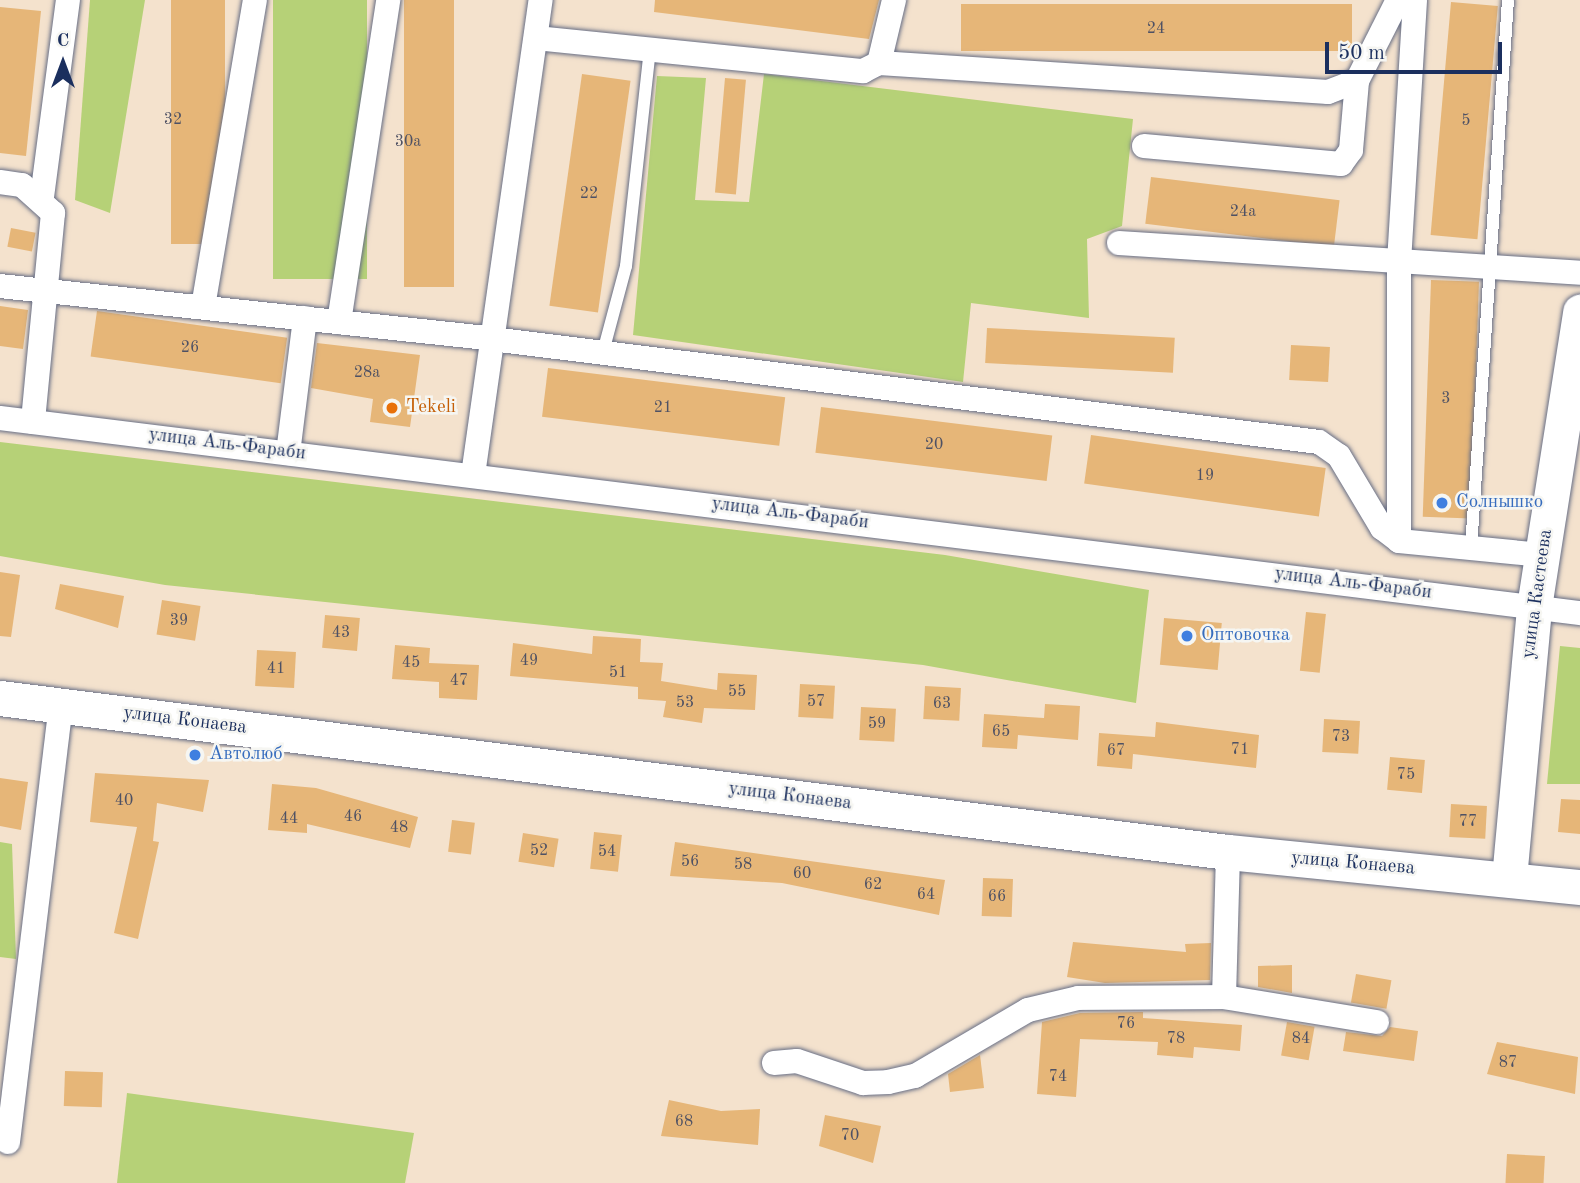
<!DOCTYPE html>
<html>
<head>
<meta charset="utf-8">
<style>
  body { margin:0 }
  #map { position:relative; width:1580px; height:1183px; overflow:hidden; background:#f4e2cd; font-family:"Old Standard TT",serif }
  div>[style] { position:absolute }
  .green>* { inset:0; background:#b6d177; transform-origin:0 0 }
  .building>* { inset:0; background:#e6b678; transform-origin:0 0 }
  .roads { filter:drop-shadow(0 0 2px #676e85) drop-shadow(0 0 2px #676e85) }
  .lane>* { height:12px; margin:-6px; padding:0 6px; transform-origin:6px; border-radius:6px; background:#fff }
  .street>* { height:24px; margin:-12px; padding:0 12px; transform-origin:12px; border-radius:12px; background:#fff }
  .secondary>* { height:35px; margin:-17.5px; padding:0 17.5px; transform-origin:17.5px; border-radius:17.5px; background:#fff }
  .dots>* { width:19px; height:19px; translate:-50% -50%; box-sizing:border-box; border:4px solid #f6f6f2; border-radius:50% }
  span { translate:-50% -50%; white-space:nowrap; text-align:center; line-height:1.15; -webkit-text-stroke:5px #f6f6f2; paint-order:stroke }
  .number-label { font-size:16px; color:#4e5164 }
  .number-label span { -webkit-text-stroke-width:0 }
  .food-label { font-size:19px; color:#c56008 }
  .left { translate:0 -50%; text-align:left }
  .street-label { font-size:19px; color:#1b2f5e }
  .shop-label { font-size:19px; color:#366cbe }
  .north { position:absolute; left:28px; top:28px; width:70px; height:70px; -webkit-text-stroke:5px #f6f6f2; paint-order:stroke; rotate:0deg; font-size:19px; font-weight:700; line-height:28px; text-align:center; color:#1b2f5e }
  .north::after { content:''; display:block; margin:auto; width:24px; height:32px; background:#1b2f5e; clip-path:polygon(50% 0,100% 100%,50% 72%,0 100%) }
  .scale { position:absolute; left:1325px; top:42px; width:177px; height:32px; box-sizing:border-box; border:4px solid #1b2f5e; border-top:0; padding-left:9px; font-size:21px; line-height:24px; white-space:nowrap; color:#1b2f5e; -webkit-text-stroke:5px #f6f6f2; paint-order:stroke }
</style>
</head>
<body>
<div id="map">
  <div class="green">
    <i style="clip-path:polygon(90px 0,145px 0,110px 213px,75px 200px)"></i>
    <i style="left:273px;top:0;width:94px;height:279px"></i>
    <i style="clip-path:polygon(764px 74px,1133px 119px,1122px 226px,1087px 239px,1089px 318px,971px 303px,963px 382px,633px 335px,657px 76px,706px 78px,695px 200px,749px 202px)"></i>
    <i style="clip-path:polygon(0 442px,945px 555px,1149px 590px,1136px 703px,923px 665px,165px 585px,0 556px)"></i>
    <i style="clip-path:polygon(1560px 646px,1580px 648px,1580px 784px,1547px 784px)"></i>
    <i style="clip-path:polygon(0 842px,12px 844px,16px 959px,0 957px)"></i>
    <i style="clip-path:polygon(127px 1093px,414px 1133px,405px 1183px,117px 1183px)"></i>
  </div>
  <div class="building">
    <i style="left:171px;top:0;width:54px;height:244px"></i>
    <i style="left:404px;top:0;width:50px;height:287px"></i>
    <i style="clip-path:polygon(655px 0,879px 0,869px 39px,654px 12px)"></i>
    <i style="left:1451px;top:2px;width:47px;height:234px;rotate:5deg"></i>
    <i style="left:1352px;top:4px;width:47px;height:391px;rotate:90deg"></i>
    <i style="clip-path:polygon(0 7px,41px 11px,26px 156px,0 153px)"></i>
    <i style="left:582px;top:74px;width:49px;height:234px;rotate:8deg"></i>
    <i style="left:725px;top:78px;width:21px;height:115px;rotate:5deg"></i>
    <i style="left:1151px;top:177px;width:190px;height:47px;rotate:7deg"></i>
    <i style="left:11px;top:228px;width:25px;height:19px;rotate:11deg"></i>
    <i style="left:1431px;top:280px;width:48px;height:237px;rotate:2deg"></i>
    <i style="clip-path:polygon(0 306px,28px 310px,23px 349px,0 346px)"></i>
    <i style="left:97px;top:311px;width:192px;height:46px;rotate:8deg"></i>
    <i style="left:987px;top:328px;width:188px;height:35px;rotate:3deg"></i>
    <i style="clip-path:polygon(317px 343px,420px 355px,410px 427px,370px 422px,373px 399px,311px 388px)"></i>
    <i style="left:1291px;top:345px;width:39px;height:35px;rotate:3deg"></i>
    <i style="left:548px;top:368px;width:239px;height:49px;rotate:7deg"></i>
    <i style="left:821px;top:407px;width:233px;height:46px;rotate:7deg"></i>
    <i style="left:1091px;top:435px;width:237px;height:49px;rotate:8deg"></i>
    <i style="clip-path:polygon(0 572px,20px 575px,11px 637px,0 636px)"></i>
    <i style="clip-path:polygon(60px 584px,124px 596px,118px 628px,55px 609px)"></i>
    <i style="left:162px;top:600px;width:39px;height:35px;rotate:9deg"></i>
    <i style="left:1306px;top:612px;width:20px;height:59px;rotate:6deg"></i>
    <i style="left:325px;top:615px;width:35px;height:33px;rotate:5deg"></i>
    <i style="left:1164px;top:618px;width:58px;height:47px;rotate:5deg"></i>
    <i style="clip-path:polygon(593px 636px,641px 639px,640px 662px,663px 663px,661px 681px,717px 690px,718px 673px,757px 675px,755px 710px,704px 708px,702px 723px,663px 717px,666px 701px,638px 699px,638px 687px,510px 676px,513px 643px,592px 654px)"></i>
    <i style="clip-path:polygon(395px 645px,430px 648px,429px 663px,479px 665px,477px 700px,439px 698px,439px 682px,392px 679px)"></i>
    <i style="left:257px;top:650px;width:39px;height:36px;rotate:3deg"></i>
    <i style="left:800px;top:684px;width:35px;height:33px;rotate:3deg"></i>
    <i style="left:925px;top:686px;width:36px;height:33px;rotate:3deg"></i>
    <i style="clip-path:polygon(1045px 704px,1080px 706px,1078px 740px,1018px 735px,1017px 749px,982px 747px,984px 714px,1044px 718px)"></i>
    <i style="left:861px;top:707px;width:35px;height:33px;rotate:3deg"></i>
    <i style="left:1324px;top:719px;width:36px;height:33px;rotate:3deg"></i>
    <i style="clip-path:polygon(1156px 722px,1259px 735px,1256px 768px,1133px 754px,1132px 769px,1097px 766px,1099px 733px,1155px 737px)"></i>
    <i style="left:1390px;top:757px;width:35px;height:33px;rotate:5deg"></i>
    <i style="clip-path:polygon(95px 773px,209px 780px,203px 812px,157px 803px,153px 841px,159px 842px,138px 939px,114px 933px,137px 827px,90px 822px)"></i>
    <i style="clip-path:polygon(0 778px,28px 782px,21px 830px,0 826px)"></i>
    <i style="clip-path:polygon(272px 784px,316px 788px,418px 817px,410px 848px,307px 824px,307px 833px,268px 830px)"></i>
    <i style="clip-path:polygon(1561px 799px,1580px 800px,1580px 834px,1558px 832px)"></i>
    <i style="left:1451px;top:804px;width:36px;height:33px;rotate:3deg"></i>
    <i style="left:452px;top:820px;width:23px;height:32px;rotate:7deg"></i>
    <i style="left:594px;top:832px;width:28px;height:37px;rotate:6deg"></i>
    <i style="left:523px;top:833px;width:36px;height:29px;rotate:9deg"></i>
    <i style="clip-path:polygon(675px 842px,945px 880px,939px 915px,782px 883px,670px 876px)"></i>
    <i style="left:983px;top:878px;width:30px;height:38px;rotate:2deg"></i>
    <i style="clip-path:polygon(1073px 942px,1186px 952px,1185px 944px,1211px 943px,1210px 980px,1105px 983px,1067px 977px)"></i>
    <i style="clip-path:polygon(1292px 965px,1292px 993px,1258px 987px,1258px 966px)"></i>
    <i style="left:1356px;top:974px;width:36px;height:29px;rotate:10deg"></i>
    <i style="clip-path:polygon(1143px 1012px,1143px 1018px,1242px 1025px,1240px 1051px,1194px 1047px,1193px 1058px,1157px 1055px,1158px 1042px,1080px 1039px,1076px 1097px,1037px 1094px,1042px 1022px,1080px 1013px)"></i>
    <i style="left:1287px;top:1022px;width:28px;height:34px;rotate:10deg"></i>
    <i style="clip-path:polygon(1390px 1027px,1418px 1031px,1414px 1061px,1343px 1051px,1346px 1032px,1382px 1036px)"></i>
    <i style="clip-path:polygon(1497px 1042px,1578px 1057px,1575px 1094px,1487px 1074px)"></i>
    <i style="clip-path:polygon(980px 1055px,984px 1088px,950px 1092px,948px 1074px)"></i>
    <i style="left:65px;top:1071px;width:38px;height:35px;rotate:2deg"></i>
    <i style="clip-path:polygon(669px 1100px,721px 1111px,760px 1109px,758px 1145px,661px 1136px)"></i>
    <i style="clip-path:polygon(825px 1115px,881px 1126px,873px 1163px,819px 1146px)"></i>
    <i style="left:1507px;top:1154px;width:38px;height:29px;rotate:3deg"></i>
  </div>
  <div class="roads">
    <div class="lane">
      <i style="left:603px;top:352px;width:89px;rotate:-75deg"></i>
      <i style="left:626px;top:266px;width:218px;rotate:-83.7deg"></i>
      <i style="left:1471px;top:548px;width:549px;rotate:-86.14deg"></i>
    </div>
    <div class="street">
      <i style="left:536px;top:38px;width:329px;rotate:5.8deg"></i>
      <i style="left:863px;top:71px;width:18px;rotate:-27deg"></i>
      <i style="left:879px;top:63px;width:65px;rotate:-76.6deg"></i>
      <i style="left:879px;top:63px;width:450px;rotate:3.7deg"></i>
      <i style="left:1328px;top:92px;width:31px;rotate:-21deg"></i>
      <i style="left:1357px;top:81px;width:91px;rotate:-63.2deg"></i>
      <i style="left:1144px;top:146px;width:198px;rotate:5.2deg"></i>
      <i style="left:1341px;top:164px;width:17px;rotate:-54deg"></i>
      <i style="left:1351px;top:150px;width:69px;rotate:-85deg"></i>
      <i style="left:0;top:182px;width:22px;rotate:8deg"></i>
      <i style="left:22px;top:185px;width:42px;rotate:42.1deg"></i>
      <i style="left:53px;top:213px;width:210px;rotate:95.5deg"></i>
      <i style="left:42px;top:197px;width:199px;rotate:-82.5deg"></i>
      <i style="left:1119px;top:243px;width:462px;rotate:3.7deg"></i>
      <i style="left:0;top:286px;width:495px;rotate:6.1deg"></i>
      <i style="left:492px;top:339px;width:833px;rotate:7.1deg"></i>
      <i style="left:1319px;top:442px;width:24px;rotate:35deg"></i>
      <i style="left:1339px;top:456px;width:84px;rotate:59.2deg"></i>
      <i style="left:1382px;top:528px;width:21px;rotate:37deg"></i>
      <i style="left:1399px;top:541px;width:144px;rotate:5.6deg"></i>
      <i style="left:203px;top:307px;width:311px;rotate:-80.4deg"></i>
      <i style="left:339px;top:322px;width:326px;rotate:-81.3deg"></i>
      <i style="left:0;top:418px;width:1592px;rotate:7.04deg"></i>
      <i style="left:288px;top:453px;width:136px;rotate:-82.8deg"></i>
      <i style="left:473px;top:475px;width:480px;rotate:-81.9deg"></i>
      <i style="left:1399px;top:541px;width:279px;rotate:-90deg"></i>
      <i style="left:1399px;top:262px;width:262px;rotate:-86.5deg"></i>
      <i style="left:1224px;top:997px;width:155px;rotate:9.3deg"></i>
      <i style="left:774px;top:1063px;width:23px;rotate:-5deg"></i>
      <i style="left:797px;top:1061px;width:70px;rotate:18.4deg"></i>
      <i style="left:863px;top:1083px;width:25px;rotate:-2deg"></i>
      <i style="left:888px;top:1082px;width:28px;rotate:-13deg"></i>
      <i style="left:915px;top:1076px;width:131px;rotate:-30.3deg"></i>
      <i style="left:1028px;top:1010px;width:51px;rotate:-13.5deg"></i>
      <i style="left:1078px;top:998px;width:146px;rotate:-0.4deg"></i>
      <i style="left:1224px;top:997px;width:145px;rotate:-88.4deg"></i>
      <i style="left:8px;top:1142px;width:439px;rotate:-83.1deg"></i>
    </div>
    <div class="secondary">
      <i style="left:0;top:698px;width:1238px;rotate:7.15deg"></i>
      <i style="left:1228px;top:852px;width:354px;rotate:5.7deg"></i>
      <i style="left:1509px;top:878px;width:272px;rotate:-84.7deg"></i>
      <i style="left:1534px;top:607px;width:299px;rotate:-81.1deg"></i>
    </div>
  </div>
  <div class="dots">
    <i style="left:392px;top:408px;background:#e8710a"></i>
    <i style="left:1442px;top:503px;background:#3f7fe0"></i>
    <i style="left:1187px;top:636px;background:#3f7fe0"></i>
    <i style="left:195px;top:755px;background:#3f7fe0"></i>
  </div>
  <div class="number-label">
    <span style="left:1156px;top:29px">24</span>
    <span style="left:173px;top:120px">32</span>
    <span style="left:1466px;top:121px">5</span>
    <span style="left:408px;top:142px">30а</span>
    <span style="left:589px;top:194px">22</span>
    <span style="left:1243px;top:212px">24а</span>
    <span style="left:190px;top:348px">26</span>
    <span style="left:367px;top:373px">28а</span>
    <span style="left:1446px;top:399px">3</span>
    <span style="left:663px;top:408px">21</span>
    <span style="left:934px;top:445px">20</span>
    <span style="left:1205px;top:476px">19</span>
    <span style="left:179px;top:621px">39</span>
    <span style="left:341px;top:633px">43</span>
    <span style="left:529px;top:661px">49</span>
    <span style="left:411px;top:663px">45</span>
    <span style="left:276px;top:669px">41</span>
    <span style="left:618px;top:673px">51</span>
    <span style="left:459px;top:681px">47</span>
    <span style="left:737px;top:692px">55</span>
    <span style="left:816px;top:702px">57</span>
    <span style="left:685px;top:703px">53</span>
    <span style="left:942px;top:704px">63</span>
    <span style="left:877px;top:724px">59</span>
    <span style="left:1001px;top:732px">65</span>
    <span style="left:1341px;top:737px">73</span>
    <span style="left:1240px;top:750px">71</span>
    <span style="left:1116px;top:751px">67</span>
    <span style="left:1406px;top:775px">75</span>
    <span style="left:124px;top:801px">40</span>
    <span style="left:353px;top:817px">46</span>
    <span style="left:289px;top:819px">44</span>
    <span style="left:1468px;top:822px">77</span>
    <span style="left:399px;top:828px">48</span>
    <span style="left:539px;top:851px">52</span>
    <span style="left:607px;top:852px">54</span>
    <span style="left:690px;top:862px">56</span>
    <span style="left:743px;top:865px">58</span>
    <span style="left:802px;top:874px">60</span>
    <span style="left:873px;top:885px">62</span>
    <span style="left:926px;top:895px">64</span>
    <span style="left:997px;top:897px">66</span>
    <span style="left:1126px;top:1024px">76</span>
    <span style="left:1176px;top:1039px">78</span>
    <span style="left:1301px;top:1039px">84</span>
    <span style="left:1508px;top:1063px">87</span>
    <span style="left:1058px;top:1077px">74</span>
    <span style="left:684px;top:1122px">68</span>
    <span style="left:850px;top:1136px">70</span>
  </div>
  <div class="food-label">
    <span class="left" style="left:406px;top:408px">Tekeli</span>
  </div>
  <div class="street-label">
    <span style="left:227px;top:445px;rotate:7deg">улица Аль-Фараби</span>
    <span style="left:790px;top:514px;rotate:7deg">улица Аль-Фараби</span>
    <span style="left:1353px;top:584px;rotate:7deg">улица Аль-Фараби</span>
    <span style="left:1538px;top:594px;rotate:-82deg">улица Кастеева</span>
    <span style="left:185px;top:721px;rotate:7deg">улица Конаева</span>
    <span style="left:790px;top:797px;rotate:7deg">улица Конаева</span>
    <span style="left:1353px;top:864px;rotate:5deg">улица Конаева</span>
  </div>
  <div class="shop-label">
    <span class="left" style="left:1456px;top:503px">Солнышко</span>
    <span class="left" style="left:1201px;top:636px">Оптовочка</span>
    <span class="left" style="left:209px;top:755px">Автолюб</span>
  </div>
  <div class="north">С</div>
  <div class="scale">50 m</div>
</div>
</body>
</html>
